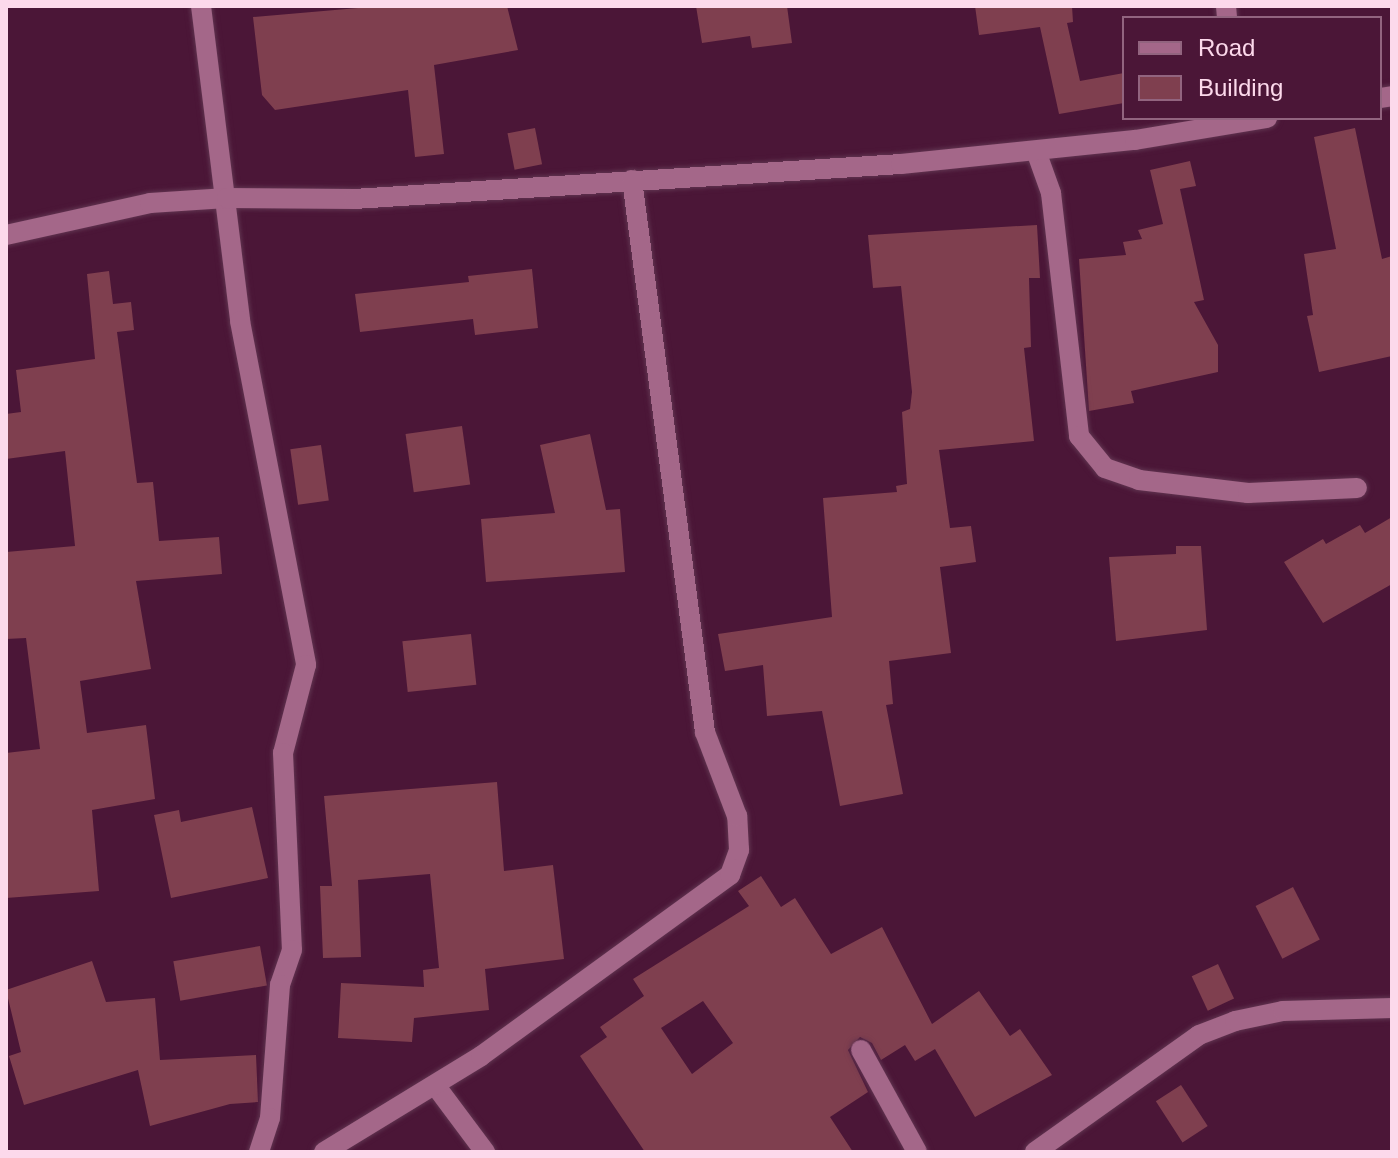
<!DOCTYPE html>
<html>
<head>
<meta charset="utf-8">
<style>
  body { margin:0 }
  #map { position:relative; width:1398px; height:1158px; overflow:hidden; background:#4b1637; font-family:Arial,sans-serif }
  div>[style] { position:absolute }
  .building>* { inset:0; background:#7f3f4f; transform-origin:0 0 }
  .roads { filter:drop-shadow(0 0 2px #603450) drop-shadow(0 0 2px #603450) }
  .street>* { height:20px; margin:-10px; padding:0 10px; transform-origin:10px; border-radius:10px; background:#a46789 }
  span { translate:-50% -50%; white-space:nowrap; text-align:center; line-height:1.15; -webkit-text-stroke:6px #4b1637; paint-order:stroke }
  .frame { position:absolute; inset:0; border:8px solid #fcd9eb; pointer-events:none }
  .legend { position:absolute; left:1122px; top:16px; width:260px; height:104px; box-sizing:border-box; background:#4b1637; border:2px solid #92647f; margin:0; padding:10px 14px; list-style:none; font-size:24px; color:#fcd9eb }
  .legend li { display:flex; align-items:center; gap:16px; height:40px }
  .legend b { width:40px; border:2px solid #92647f }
</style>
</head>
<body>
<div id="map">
  <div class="building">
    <i style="clip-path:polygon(381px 6px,507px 6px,518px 50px,434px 65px,444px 154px,415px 157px,408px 90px,275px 110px,262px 95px,253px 17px)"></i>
    <i style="clip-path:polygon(696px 6px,787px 6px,792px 43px,752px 48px,750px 36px,702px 43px)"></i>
    <i style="clip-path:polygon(975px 6px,1072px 6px,1073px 22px,1067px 23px,1080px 81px,1124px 73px,1124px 103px,1059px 114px,1040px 27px,979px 35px)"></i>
    <i style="left:535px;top:128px;width:37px;height:28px;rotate:79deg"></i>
    <i style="clip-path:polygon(1355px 128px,1382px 259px,1392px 256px,1392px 356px,1319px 372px,1307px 316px,1313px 315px,1304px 254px,1336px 249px,1314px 137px)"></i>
    <i style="clip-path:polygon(1190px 161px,1196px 186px,1180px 189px,1204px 300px,1194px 302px,1218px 345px,1218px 372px,1131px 391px,1134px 403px,1089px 411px,1079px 259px,1126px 255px,1123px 242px,1142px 239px,1138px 230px,1163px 224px,1150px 170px)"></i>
    <i style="clip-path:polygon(1037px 225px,1040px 278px,1029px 278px,1031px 347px,1024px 348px,1034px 441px,939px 450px,950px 528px,971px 526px,976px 562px,940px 567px,951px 653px,889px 661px,893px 704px,886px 705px,903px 794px,840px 806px,822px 711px,767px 716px,763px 665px,725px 671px,718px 634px,832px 617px,823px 498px,897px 492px,896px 486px,907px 484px,902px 412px,910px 409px,912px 392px,901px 286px,873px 288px,868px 235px)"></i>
    <i style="clip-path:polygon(532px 269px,538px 328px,475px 335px,473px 319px,360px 332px,355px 294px,469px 282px,468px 276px)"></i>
    <i style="clip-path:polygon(109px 271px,113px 304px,131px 302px,134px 330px,117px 332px,137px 483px,153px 482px,159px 541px,219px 537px,222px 574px,136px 581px,151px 669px,80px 681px,87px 733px,146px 725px,155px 799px,92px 810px,99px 891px,6px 898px,6px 753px,40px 749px,26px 638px,6px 639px,6px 552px,75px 546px,65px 451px,6px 459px,6px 414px,21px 412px,16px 370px,95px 359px,87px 274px)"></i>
    <i style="left:462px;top:426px;width:59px;height:57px;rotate:82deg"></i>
    <i style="clip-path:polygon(590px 434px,606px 510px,620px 509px,625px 572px,486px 582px,481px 519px,555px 513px,540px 445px)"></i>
    <i style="left:321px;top:445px;width:56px;height:31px;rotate:82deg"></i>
    <i style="clip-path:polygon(1392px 517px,1392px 584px,1323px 623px,1284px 562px,1323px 539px,1326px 544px,1360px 525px,1365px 533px)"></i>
    <i style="clip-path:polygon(1176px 546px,1201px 546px,1207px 630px,1116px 641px,1109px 557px,1176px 554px)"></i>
    <i style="left:471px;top:634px;width:51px;height:69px;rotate:84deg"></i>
    <i style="clip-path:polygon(497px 782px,504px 871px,553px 865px,564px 959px,485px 969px,489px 1010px,414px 1018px,412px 1042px,338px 1038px,341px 983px,424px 987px,423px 970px,439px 968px,430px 874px,358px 880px,361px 957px,323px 958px,320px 886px,332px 886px,324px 796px)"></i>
    <i style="clip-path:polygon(252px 807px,268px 878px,171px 898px,154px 815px,179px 810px,181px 822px)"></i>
    <i style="clip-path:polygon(evenodd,761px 876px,781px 907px,795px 898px,831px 954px,882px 927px,932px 1024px,979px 991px,1010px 1036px,1020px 1029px,1052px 1075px,975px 1117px,935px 1049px,915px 1061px,905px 1045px,881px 1060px,872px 1043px,860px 1037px,848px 1050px,868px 1092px,830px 1117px,853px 1152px,645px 1152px,580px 1056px,607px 1037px,600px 1027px,644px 996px,633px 979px,749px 906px,738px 891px,761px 876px,703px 1001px,733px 1043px,692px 1074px,661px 1028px,703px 1001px)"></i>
    <i style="left:1293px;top:887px;width:59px;height:42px;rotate:63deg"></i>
    <i style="left:260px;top:946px;width:40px;height:88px;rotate:80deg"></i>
    <i style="clip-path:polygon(92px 961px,106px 1002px,155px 998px,160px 1060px,256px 1055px,258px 1102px,230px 1104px,150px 1126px,138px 1070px,24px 1105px,9px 1056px,21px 1052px,6px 990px)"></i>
    <i style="left:1218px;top:964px;width:38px;height:29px;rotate:65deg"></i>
    <i style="left:1181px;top:1085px;width:49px;height:30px;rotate:57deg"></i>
  </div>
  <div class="roads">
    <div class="street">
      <i style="left:201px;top:6px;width:317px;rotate:82.9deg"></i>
      <i style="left:240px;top:321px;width:350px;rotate:79.1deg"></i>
      <i style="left:306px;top:665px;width:91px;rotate:104.6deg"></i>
      <i style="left:283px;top:753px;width:197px;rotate:87.4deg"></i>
      <i style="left:292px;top:950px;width:37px;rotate:109deg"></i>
      <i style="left:280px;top:985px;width:133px;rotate:94.3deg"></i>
      <i style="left:270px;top:1118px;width:36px;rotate:108deg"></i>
      <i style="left:1226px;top:6px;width:12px;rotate:85deg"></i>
      <i style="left:1380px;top:98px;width:12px;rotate:-9deg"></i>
      <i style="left:1036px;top:151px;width:45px;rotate:70.3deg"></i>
      <i style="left:1051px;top:193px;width:245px;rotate:83.4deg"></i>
      <i style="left:1079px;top:436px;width:41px;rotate:50.9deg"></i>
      <i style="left:1105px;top:468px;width:36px;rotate:19deg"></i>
      <i style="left:1139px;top:480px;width:110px;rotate:6.8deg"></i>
      <i style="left:1248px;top:493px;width:109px;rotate:-2.6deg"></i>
      <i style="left:6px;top:235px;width:148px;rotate:-12.5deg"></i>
      <i style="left:150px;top:203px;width:77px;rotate:-3.7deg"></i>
      <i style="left:227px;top:198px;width:127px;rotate:0.5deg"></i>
      <i style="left:354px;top:199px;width:548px;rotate:-3.66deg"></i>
      <i style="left:901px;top:164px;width:235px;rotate:-5.9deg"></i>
      <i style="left:1135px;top:140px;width:134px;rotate:-9.5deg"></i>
      <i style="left:861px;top:1050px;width:116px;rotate:61.2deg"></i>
      <i style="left:435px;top:1085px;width:84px;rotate:53.3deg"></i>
      <i style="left:324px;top:1152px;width:184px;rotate:-31.4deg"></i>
      <i style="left:481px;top:1056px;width:308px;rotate:-36deg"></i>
      <i style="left:730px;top:875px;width:27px;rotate:-70deg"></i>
      <i style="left:739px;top:850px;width:34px;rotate:-93deg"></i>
      <i style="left:737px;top:816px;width:90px;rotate:-110.9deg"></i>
      <i style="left:705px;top:732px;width:557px;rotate:-97.53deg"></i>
      <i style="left:1035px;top:1152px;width:201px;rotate:-35.5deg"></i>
      <i style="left:1199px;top:1035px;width:39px;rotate:-21deg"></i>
      <i style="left:1235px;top:1021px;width:49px;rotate:-11.8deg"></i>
      <i style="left:1283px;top:1011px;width:109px;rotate:-1.6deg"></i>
    </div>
  </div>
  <div class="frame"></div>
  <ul class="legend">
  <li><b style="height:10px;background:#a46789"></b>Road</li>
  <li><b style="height:22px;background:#7f3f4f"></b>Building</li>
  </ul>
</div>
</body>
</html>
